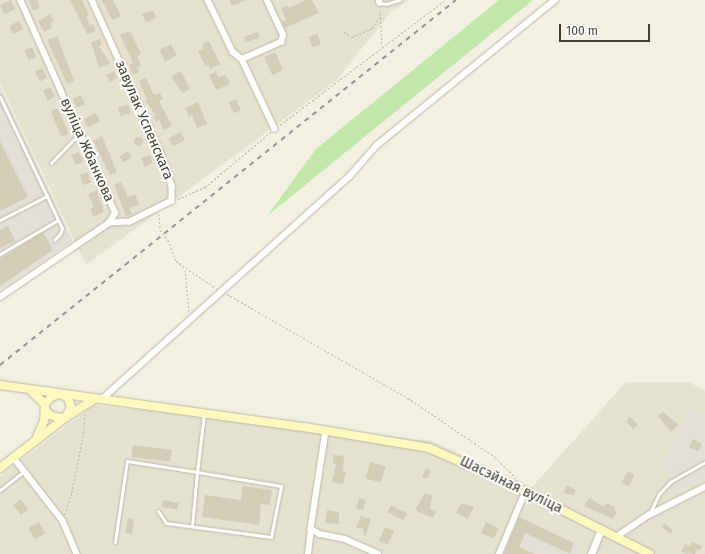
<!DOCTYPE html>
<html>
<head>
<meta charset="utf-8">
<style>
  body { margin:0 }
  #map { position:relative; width:705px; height:554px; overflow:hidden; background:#f2efe3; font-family:"Fira Sans",sans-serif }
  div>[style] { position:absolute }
  .residential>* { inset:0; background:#e6e2d0 }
  .industrial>* { inset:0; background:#e3e0d8 }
  .green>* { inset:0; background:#c2e7aa }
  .building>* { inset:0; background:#d3cdb8; transform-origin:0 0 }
  .round { border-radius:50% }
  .path>* { height:1px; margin-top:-0.5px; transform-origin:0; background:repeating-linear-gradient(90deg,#bfb796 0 2px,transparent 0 4px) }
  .roads { filter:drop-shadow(0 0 1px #bdb8a5) drop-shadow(0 0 1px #bdb8a5) }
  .service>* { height:3px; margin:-1.5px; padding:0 1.5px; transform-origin:1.5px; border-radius:1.5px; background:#fff }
  .minor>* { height:5.5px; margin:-2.75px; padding:0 2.75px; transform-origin:2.75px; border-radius:2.75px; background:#fff }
  .tertiary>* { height:7px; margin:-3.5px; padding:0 3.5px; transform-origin:3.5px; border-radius:3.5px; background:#fff }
  .secondary>* { height:8px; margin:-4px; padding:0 4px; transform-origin:4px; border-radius:4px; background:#fff9bf }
  .rail>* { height:2px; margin-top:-1px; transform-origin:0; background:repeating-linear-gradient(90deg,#939393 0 5px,transparent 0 10px) }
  span { translate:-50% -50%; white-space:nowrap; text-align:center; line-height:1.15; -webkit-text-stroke:4px #fff; paint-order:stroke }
  .street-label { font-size:14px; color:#433f33 }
  .scale { position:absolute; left:559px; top:24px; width:91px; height:18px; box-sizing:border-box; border:2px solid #433f33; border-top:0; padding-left:5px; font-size:12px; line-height:14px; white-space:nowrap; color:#433f33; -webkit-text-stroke:3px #fff; paint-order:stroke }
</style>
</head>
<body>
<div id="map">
  <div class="residential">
    <i style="clip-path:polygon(0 0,409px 0,390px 13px,336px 81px,86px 265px,0 83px)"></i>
    <i style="clip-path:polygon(626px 382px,689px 382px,705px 391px,705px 554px,0 554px,0 476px,94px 405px,432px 441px,532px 487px)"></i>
  </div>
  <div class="industrial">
    <i style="clip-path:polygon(0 86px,73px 241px,0 291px)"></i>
    <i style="clip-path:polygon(692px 408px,705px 414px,705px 478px,676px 492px,662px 466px)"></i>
    <i style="clip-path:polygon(519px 518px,581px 547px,579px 554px,502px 554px)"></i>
  </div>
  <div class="green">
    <i style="clip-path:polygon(499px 0,533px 0,267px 216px,316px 149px)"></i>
  </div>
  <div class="building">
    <i style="left:11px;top:0;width:10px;height:12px;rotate:66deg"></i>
    <i style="clip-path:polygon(29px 0,37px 0,40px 8px,33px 11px)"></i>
    <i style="clip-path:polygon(70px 0,82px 0,89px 15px,86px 17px,90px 26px,93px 24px,96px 31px,87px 34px)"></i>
    <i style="clip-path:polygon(102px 0,113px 0,121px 16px,112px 20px)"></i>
    <i style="clip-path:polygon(229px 0,247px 0,232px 6px)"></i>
    <i style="clip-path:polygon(306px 0,312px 0,319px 13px,285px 28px,282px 22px,286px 20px,281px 8px,287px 5px,288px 8px)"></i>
    <i style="clip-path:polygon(153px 10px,156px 18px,146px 23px,142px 14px)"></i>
    <i style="clip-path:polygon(50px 14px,54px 21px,50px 23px,52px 28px,44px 32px,38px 21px)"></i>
    <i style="left:19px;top:21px;width:9px;height:11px;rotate:63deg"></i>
    <i style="clip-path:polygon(130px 31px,141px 54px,137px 56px,141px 66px,137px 68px,139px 72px,133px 75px,129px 65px,133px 63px,120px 35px)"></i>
    <i style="left:258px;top:32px;width:6px;height:15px;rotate:72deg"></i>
    <i style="left:317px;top:34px;width:11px;height:9px;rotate:68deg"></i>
    <i style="clip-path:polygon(57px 36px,74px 81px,67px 84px,47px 40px)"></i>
    <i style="clip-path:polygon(100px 39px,102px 45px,99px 46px,110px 63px,99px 68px,91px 42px)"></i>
    <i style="clip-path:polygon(209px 41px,220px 64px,210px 69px,208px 64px,205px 66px,198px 51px,204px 48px,202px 44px)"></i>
    <i style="left:171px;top:44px;width:13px;height:13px;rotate:63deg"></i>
    <i style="left:32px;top:47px;width:11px;height:8px;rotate:68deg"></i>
    <i style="left:275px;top:52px;width:20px;height:12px;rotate:66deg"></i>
    <i style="left:42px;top:68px;width:11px;height:8px;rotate:63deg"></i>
    <i style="clip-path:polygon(114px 71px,117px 78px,110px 82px,106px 75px)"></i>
    <i style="clip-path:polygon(181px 71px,190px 89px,182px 93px,171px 76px)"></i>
    <i style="clip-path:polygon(216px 72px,218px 77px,226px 75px,230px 84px,216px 90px,209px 75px)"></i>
    <i style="clip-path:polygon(146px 78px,154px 95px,160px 93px,163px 99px,159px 101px,172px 126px,164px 130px,159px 120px,156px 122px,153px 117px,156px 116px,145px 100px,147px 99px,139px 81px)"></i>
    <i style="left:50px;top:87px;width:11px;height:8px;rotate:63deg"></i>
    <i style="left:81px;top:95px;width:10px;height:9px;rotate:66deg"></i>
    <i style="left:236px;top:99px;width:12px;height:8px;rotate:66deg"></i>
    <i style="clip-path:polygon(198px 102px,207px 124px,197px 128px,192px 115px,189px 117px,185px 108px)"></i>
    <i style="left:128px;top:104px;width:9px;height:11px;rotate:69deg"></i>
    <i style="left:58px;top:108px;width:28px;height:8px;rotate:67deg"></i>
    <i style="left:96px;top:113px;width:9px;height:14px;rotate:63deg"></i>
    <i style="left:181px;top:132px;width:9px;height:14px;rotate:63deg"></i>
    <i style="clip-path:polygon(102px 136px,117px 172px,110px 175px,93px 141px)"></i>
    <i class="round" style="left:133.5px;top:136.5px;width:9px;height:9px"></i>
    <i style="clip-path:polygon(0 141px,28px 197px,0 211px)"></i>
    <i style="left:128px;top:151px;width:7px;height:10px;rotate:56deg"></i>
    <i style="left:79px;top:152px;width:11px;height:8px;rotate:68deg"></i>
    <i style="clip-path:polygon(150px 155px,153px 162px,145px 167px,141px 158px)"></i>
    <i style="left:87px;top:172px;width:11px;height:8px;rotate:68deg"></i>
    <i style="clip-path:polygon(121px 182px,128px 197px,135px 194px,139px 205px,129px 208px,132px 214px,126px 216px,114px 185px)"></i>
    <i style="clip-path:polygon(97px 190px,104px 212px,94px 217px,90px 209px,94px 207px,88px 194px)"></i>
    <i style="clip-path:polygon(8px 226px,15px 241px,0 248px,0 230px)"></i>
    <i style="clip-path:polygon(43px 232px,53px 250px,0 286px,0 259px)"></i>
    <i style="clip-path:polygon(663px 412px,679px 425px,671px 432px,658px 416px)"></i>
    <i style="left:630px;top:417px;width:11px;height:6px;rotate:45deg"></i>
    <i style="clip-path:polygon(693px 439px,702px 444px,698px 451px,689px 447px)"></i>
    <i style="left:133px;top:445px;width:39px;height:12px;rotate:7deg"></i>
    <i style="clip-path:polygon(333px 455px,344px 456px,343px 471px,346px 472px,343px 484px,332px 482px,336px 464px,333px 463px)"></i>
    <i style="left:370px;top:462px;width:16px;height:17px;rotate:15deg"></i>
    <i style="clip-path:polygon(426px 468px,431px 471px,427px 479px,422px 477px)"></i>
    <i style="left:628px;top:471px;width:8px;height:13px;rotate:30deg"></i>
    <i style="clip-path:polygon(567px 485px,576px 490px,573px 495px,563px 493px)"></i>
    <i style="clip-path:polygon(243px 486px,272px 490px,270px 505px,261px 504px,259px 525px,202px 517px,205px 495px,241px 500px)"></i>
    <i style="clip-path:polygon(425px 493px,432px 496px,430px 509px,436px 512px,433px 518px,415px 510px)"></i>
    <i style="left:359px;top:498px;width:7px;height:11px;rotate:16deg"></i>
    <i style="clip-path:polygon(589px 498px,604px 507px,606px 503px,615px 507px,614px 510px,617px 512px,613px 519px,584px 506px)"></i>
    <i style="clip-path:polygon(21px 499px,28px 510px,21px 515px,13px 505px)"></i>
    <i style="left:163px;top:500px;width:16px;height:7px;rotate:11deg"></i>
    <i style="clip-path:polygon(461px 503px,474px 507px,468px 519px,456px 513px)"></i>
    <i style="left:391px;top:505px;width:18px;height:8px;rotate:27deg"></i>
    <i style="clip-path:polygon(327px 510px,339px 512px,339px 524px,325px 523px)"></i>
    <i style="clip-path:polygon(361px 516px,371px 519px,365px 537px,363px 529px,356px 527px)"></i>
    <i style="clip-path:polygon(519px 517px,574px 543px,570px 554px,525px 533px,519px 547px,535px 554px,504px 554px)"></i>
    <i style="clip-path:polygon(128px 518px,134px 519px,132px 534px,125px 533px)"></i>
    <i style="left:39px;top:522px;width:13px;height:12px;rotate:61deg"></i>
    <i style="left:486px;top:522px;width:14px;height:12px;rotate:25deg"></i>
    <i style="clip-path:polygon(665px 523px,673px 531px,670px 534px,662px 527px)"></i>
    <i style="left:385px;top:527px;width:10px;height:15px;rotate:24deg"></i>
    <i style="clip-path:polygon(692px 542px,702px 546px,700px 550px,697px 549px,695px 554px,681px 552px,685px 544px,690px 546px)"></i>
  </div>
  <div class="path">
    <i style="left:380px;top:10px;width:36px;rotate:87deg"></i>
    <i style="left:344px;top:32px;width:9px;rotate:32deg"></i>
    <i style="left:352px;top:37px;width:22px;rotate:-24deg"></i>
    <i style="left:372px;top:28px;width:14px;rotate:-54deg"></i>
    <i style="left:280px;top:125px;width:207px;rotate:-37.1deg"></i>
    <i style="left:178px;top:199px;width:30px;rotate:-24deg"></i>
    <i style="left:205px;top:187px;width:86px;rotate:-39.8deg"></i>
    <i style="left:159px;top:214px;width:16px;rotate:86deg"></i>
    <i style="left:160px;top:230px;width:13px;rotate:51deg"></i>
    <i style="left:168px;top:240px;width:22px;rotate:69deg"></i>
    <i style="left:176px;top:261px;width:50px;rotate:34.3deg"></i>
    <i style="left:185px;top:270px;width:42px;rotate:84.6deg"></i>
    <i style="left:227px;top:294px;width:209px;rotate:29.9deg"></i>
    <i style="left:408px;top:398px;width:105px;rotate:34.1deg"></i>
    <i style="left:495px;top:457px;width:33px;rotate:45deg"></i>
    <i style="left:65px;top:514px;width:23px;rotate:-72deg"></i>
    <i style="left:72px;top:492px;width:62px;rotate:-78.9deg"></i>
    <i style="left:84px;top:431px;width:17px;rotate:-87deg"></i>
  </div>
  <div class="roads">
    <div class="service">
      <i style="left:380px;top:3px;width:6px;rotate:9deg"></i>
      <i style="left:386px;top:4px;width:14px;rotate:-17deg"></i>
      <i style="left:0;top:97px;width:145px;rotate:64.7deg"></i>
      <i style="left:62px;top:228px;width:6px;rotate:108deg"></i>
      <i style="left:60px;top:234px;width:8px;rotate:135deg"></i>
      <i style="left:51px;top:163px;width:42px;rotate:-46deg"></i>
      <i style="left:0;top:220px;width:53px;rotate:-27.1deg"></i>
      <i style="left:0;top:254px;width:67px;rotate:-30.4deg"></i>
      <i style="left:0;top:490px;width:31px;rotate:-38deg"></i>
      <i style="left:158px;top:511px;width:14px;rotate:56deg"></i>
      <i style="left:166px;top:523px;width:106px;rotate:7.6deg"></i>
      <i style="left:271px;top:537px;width:52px;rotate:-78.9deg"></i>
      <i style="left:281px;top:486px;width:85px;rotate:-170.5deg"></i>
      <i style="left:197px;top:472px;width:54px;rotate:95.3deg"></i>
      <i style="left:650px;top:513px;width:21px;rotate:-65deg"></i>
      <i style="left:659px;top:494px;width:16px;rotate:-47deg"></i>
      <i style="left:670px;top:482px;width:40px;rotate:-29.7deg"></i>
      <i style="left:115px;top:542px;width:82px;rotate:-81.6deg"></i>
      <i style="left:127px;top:461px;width:71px;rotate:8.9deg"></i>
      <i style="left:197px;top:472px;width:58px;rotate:-83.1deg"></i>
    </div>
    <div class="minor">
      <i style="left:92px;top:0;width:166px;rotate:65.8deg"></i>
      <i style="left:160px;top:151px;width:37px;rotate:71deg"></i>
      <i style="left:172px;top:186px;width:15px;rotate:90deg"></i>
      <i style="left:172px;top:201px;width:47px;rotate:153.4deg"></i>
      <i style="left:130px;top:222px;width:21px;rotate:177deg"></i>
      <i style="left:208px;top:0;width:58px;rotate:64.3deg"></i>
      <i style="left:233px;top:52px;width:11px;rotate:38deg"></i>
      <i style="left:242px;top:59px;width:77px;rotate:64.8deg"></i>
      <i style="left:379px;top:0;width:3px;rotate:72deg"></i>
      <i style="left:242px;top:59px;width:43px;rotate:-23.6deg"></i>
      <i style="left:281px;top:42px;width:7px;rotate:-74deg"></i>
      <i style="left:283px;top:35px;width:38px;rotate:-115deg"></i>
      <i style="left:0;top:297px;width:132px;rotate:-34.2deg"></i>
      <i style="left:109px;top:223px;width:12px;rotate:-59deg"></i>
      <i style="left:115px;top:213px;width:233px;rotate:-114deg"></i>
      <i style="left:101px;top:400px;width:334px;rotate:-42deg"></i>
      <i style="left:349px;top:177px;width:41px;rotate:-48.9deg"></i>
      <i style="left:376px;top:146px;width:231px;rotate:-39.2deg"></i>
      <i style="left:326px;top:431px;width:99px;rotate:98.7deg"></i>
      <i style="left:311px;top:529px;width:10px;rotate:29deg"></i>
      <i style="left:320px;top:534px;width:25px;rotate:11deg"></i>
      <i style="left:345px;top:539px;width:36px;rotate:24deg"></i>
      <i style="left:14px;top:458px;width:80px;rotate:52.1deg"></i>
      <i style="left:63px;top:521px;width:36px;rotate:67deg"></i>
      <i style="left:616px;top:537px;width:40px;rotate:-34deg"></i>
      <i style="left:649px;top:515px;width:63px;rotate:-26.6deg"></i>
      <i style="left:308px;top:554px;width:25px;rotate:-83deg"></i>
      <i style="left:499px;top:554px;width:67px;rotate:-67.2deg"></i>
    </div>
    <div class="tertiary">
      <i style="left:591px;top:554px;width:27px;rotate:-68deg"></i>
    </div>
    <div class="secondary">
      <i style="left:0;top:385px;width:307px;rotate:7.9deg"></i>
      <i style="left:304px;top:427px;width:127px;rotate:9.5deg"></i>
      <i style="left:429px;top:448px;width:80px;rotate:23.7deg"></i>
      <i style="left:502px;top:480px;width:165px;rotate:26.6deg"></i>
      <i style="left:31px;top:391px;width:19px;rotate:43deg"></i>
      <i style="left:45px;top:404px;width:17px;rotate:93deg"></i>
      <i style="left:44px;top:421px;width:17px;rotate:114deg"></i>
      <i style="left:45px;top:410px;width:7px;rotate:45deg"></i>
      <i style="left:50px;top:415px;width:10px;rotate:17deg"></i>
      <i style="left:60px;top:418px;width:6px;rotate:-9deg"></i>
      <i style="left:66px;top:417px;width:11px;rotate:-63deg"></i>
      <i style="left:71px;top:407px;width:9px;rotate:-108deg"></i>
      <i style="left:68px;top:398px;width:8px;rotate:-150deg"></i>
      <i style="left:61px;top:394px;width:9px;rotate:167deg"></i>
      <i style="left:52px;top:396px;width:11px;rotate:131deg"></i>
      <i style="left:0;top:468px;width:83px;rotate:-37.7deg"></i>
      <i style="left:66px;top:417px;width:34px;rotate:-32deg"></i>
    </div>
  </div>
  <div class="rail">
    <i style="left:0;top:365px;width:584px;rotate:-38.68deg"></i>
  </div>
  <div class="street-label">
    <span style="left:144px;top:120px;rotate:67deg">завулак Успенскага</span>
    <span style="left:87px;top:150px;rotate:66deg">вуліца Жбанкова</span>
    <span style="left:511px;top:485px;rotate:26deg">Шасэйная вуліца</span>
  </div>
  <div class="scale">100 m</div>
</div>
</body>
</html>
